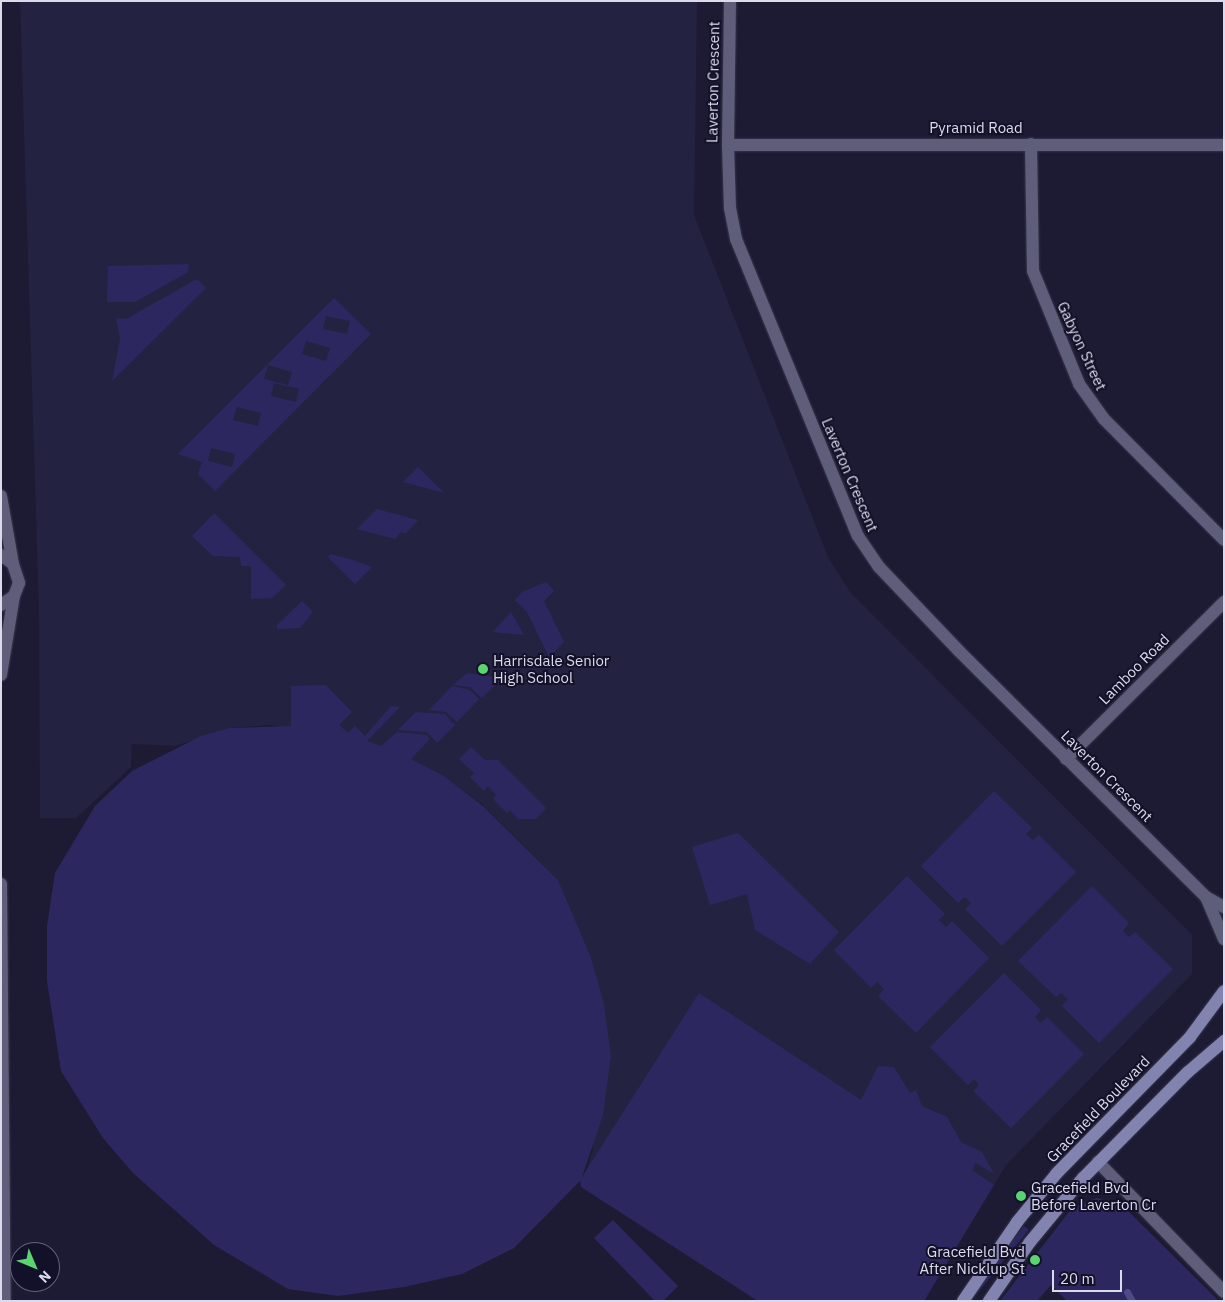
<!DOCTYPE html>
<html>
<head>
<meta charset="utf-8">
<style>
  body { margin:0 }
  #map { position:relative; width:1225px; height:1302px; overflow:hidden; background:#1c1b33; font-family:"IBM Plex Sans",sans-serif }
  div>[style] { position:absolute }
  .built>* { inset:0; background:#242241 }
  .green>* { inset:0; background:#2d275f; transform-origin:0 0 }
  .stream>* { height:7px; margin:-3.5px; padding:0 3.5px; transform-origin:3.5px; border-radius:3.5px; background:#4e4a87 }
  .roads { filter:drop-shadow(0 0 1px #37364d) drop-shadow(0 0 1px #37364d) }
  .street>* { height:12px; margin:-6px; padding:0 6px; transform-origin:6px; border-radius:6px; background:#5e5e7a }
  .secondary>* { height:12px; margin:-6px; padding:0 6px; transform-origin:6px; border-radius:6px; background:#8383b0 }
  .dots>* { width:14px; height:14px; translate:-50% -50%; box-sizing:border-box; border:2px solid #131129; border-radius:50% }
  span { translate:-50% -50%; white-space:nowrap; text-align:center; line-height:1.15; -webkit-text-stroke:4px #131129; paint-order:stroke }
  .street-label { font-size:15px; color:#dbdbec }
  .poi-label { font-size:15px; color:#dbdbec }
  .left { translate:0 -50%; text-align:left }
  .right { translate:-100% -50%; text-align:right }
  .frame { position:absolute; inset:0; border:2px solid #dbdbec; pointer-events:none }
  .north { position:absolute; left:10px; top:1242px; width:50px; height:50px; box-sizing:border-box; background:#131129; border:1px solid #636277; border-radius:50%; rotate:135deg; font-size:14px; font-weight:700; line-height:20px; text-align:center; color:#dbdbec }
  .north::after { content:''; display:block; margin:auto; width:18px; height:22px; background:#59d56f; clip-path:polygon(50% 0,100% 100%,50% 72%,0 100%) }
  .scale { position:absolute; left:1052px; top:1270px; width:70px; height:22px; box-sizing:border-box; border:2px solid #dbdbec; border-top:0; padding-left:6px; font-size:15px; line-height:18px; white-space:nowrap; color:#dbdbec; -webkit-text-stroke:4px #131129; paint-order:stroke }
</style>
</head>
<body>
<div id="map">
  <div class="built">
    <i style="clip-path:polygon(20px 1px,697px 1px,694px 215px,828px 557px,850px 592px,1192px 935px,1192px 974px,1006px 1165px,924px 1301px,758px 1301px,581px 1187px,593px 1149px,590px 955px,558px 880px,484px 806px,444px 776px,390px 749px,270px 725px,229px 728px,175px 746px,132px 744px,131px 767px,76px 818px,40px 818px,39px 613px)"></i>
  </div>
  <div class="green">
    <i style="clip-path:polygon(189px 264px,188px 272px,135px 302px,107px 302px,108px 266px)"></i>
    <i style="clip-path:polygon(197px 279px,206px 288px,112px 381px,120px 339px,116px 318px,126px 319px)"></i>
    <i style="clip-path:polygon(evenodd,334px 298px,371px 334px,215px 491px,198px 474px,202px 462px,178px 454px,334px 298px,326px 316px,350px 321px,347px 334px,323px 329px,326px 316px,334px 298px,306px 341px,330px 348px,326px 361px,302px 354px,306px 341px,334px 298px,268px 365px,292px 372px,288px 385px,264px 379px,268px 365px,334px 298px,274px 383px,299px 389px,296px 402px,271px 396px,274px 383px,334px 298px,237px 407px,261px 413px,258px 426px,233px 420px,237px 407px,334px 298px,211px 448px,235px 454px,232px 467px,208px 461px,211px 448px)"></i>
    <i style="clip-path:polygon(418px 467px,444px 493px,403px 482px)"></i>
    <i style="clip-path:polygon(377px 509px,399px 515px,418px 520px,405px 534px,401px 532px,395px 539px,357px 529px)"></i>
    <i style="clip-path:polygon(214px 513px,286px 585px,272px 598px,251px 599px,251px 566px,241px 566px,240px 557px,213px 556px,192px 536px)"></i>
    <i style="clip-path:polygon(331px 554px,353px 560px,372px 567px,355px 584px,328px 557px)"></i>
    <i style="clip-path:polygon(546px 582px,554px 591px,544px 601px,564px 642px,549px 657px,527px 612px,515px 600px,522px 592px)"></i>
    <i style="clip-path:polygon(302px 601px,313px 612px,300px 628px,277px 629px,277px 625px)"></i>
    <i style="clip-path:polygon(511px 612px,524px 635px,493px 632px)"></i>
    <i style="clip-path:polygon(467px 673px,497px 677px,500px 680px,482px 698px,470px 687px,453px 685px)"></i>
    <i style="clip-path:polygon(326px 685px,352px 712px,339px 725px,348px 733px,355px 726px,365px 736px,391px 706px,400px 707px,367px 741px,381px 746px,397px 732px,427px 735px,430px 739px,411px 759px,444px 776px,483px 806px,558px 880px,590px 955px,604px 1004px,611px 1056px,603px 1115px,582px 1177px,699px 993px,861px 1100px,878px 1066px,894px 1067px,910px 1093px,916px 1090px,922px 1106px,947px 1117px,961px 1142px,982px 1152px,994px 1174px,976px 1163px,972px 1170px,994px 1185px,924px 1301px,758px 1301px,581px 1187px,580px 1181px,514px 1248px,462px 1274px,404px 1287px,338px 1296px,288px 1289px,214px 1245px,133px 1173px,103px 1138px,61px 1071px,47px 981px,47px 926px,55px 873px,95px 806px,132px 771px,201px 736px,229px 728px,291px 726px,291px 686px)"></i>
    <i style="clip-path:polygon(452px 686px,470px 690px,479px 699px,457px 722px,446px 712px,429px 710px)"></i>
    <i style="clip-path:polygon(416px 712px,445px 714px,455px 725px,437px 743px,427px 732px,398px 730px)"></i>
    <i style="clip-path:polygon(471px 747px,485px 760px,498px 760px,546px 808px,536px 819px,518px 819px,510px 810px,507px 813px,493px 799px,496px 795px,488px 786px,484px 791px,470px 777px,474px 773px,459px 759px)"></i>
    <i style="clip-path:polygon(994px 791px,1032px 828px,1026px 834px,1033px 840px,1039px 835px,1076px 872px,1002px 946px,965px 909px,971px 903px,965px 897px,958px 903px,921px 866px)"></i>
    <i style="clip-path:polygon(738px 833px,839px 932px,810px 964px,755px 930px,747px 894px,710px 905px,692px 847px)"></i>
    <i style="clip-path:polygon(907px 876px,945px 914px,939px 920px,946px 927px,952px 921px,989px 958px,916px 1033px,878px 996px,884px 989px,877px 982px,871px 988px,834px 950px)"></i>
    <i style="clip-path:polygon(1092px 886px,1129px 923px,1123px 931px,1129px 937px,1135px 932px,1173px 969px,1099px 1043px,1062px 1006px,1068px 999px,1061px 993px,1056px 997px,1018px 961px)"></i>
    <i style="clip-path:polygon(1004px 973px,1041px 1010px,1035px 1017px,1040px 1023px,1047px 1017px,1084px 1054px,1011px 1128px,973px 1091px,979px 1085px,974px 1079px,968px 1085px,930px 1047px)"></i>
    <i style="clip-path:polygon(1097px 1198px,1122px 1205px,1219px 1301px,1067px 1301px,1051px 1285px,1037px 1301px,1000px 1301px,1072px 1208px)"></i>
    <i style="clip-path:polygon(613px 1220px,678px 1286px,663px 1301px,655px 1301px,594px 1238px)"></i>
    <i style="left:1024px;top:1226px;width:6px;height:91px;rotate:39deg"></i>
  </div>
  <div class="stream">
    <i style="left:1127px;top:1292px;width:10px;rotate:61deg"></i>
  </div>
  <div class="roads">
    <div class="street">
      <i style="left:730px;top:1px;width:144px;rotate:90.8deg"></i>
      <i style="left:728px;top:145px;width:63px;rotate:88.2deg"></i>
      <i style="left:730px;top:208px;width:32px;rotate:79deg"></i>
      <i style="left:736px;top:239px;width:321px;rotate:67.7deg"></i>
      <i style="left:858px;top:536px;width:37px;rotate:56deg"></i>
      <i style="left:879px;top:567px;width:115px;rotate:46.4deg"></i>
      <i style="left:958px;top:650px;width:350px;rotate:44.9deg"></i>
      <i style="left:1206px;top:897px;width:21px;rotate:29deg"></i>
      <i style="left:1031px;top:144px;width:127px;rotate:89.1deg"></i>
      <i style="left:1033px;top:271px;width:122px;rotate:67.8deg"></i>
      <i style="left:1079px;top:384px;width:43px;rotate:54.5deg"></i>
      <i style="left:1104px;top:419px;width:170px;rotate:45.2deg"></i>
      <i style="left:728px;top:145px;width:496px"></i>
      <i style="left:1px;top:496px;width:69px;rotate:80deg"></i>
      <i style="left:1px;top:555px;width:15px;rotate:37deg"></i>
      <i style="left:13px;top:564px;width:20px;rotate:72deg"></i>
      <i style="left:19px;top:583px;width:14px;rotate:111deg"></i>
      <i style="left:14px;top:596px;width:16px;rotate:145deg"></i>
      <i style="left:1px;top:675px;width:80px;rotate:-80.7deg"></i>
      <i style="left:1066px;top:759px;width:223px;rotate:-44.8deg"></i>
      <i style="left:1px;top:884px;width:417px;rotate:89.5deg"></i>
      <i style="left:1206px;top:897px;width:46px;rotate:66.8deg"></i>
      <i style="left:1098px;top:1162px;width:181px;rotate:45.9deg"></i>
    </div>
    <div class="secondary">
      <i style="left:963px;top:1301px;width:96px;rotate:-55.6deg"></i>
      <i style="left:1017px;top:1222px;width:63px;rotate:-50.8deg"></i>
      <i style="left:1057px;top:1173px;width:190px;rotate:-45.6deg"></i>
      <i style="left:1190px;top:1037px;width:57px;rotate:-53.5deg"></i>
      <i style="left:989px;top:1301px;width:72px;rotate:-55.2deg"></i>
      <i style="left:1030px;top:1242px;width:83px;rotate:-50.4deg"></i>
      <i style="left:1083px;top:1178px;width:149px;rotate:-45.3deg"></i>
      <i style="left:1188px;top:1072px;width:48px;rotate:-40.7deg"></i>
    </div>
  </div>
  <div class="dots">
    <i style="left:483px;top:669px;background:#59d56f"></i>
    <i style="left:1021px;top:1196px;background:#59d56f"></i>
    <i style="left:1035px;top:1260px;background:#59d56f"></i>
  </div>
  <div class="street-label">
    <span style="left:713px;top:82px;rotate:-89deg">Laverton Crescent</span>
    <span style="left:976px;top:128px">Pyramid Road</span>
    <span style="left:1082px;top:346px;rotate:65deg">Gabyon Street</span>
    <span style="left:850px;top:475px;rotate:67deg">Laverton Crescent</span>
    <span style="left:1134px;top:669px;rotate:-45deg">Lamboo Road</span>
    <span style="left:1107px;top:776px;rotate:45deg">Laverton Crescent</span>
    <span style="left:1098px;top:1109px;rotate:-46deg">Gracefield Boulevard</span>
  </div>
  <div class="poi-label">
    <span class="left" style="left:493px;top:669px">Harrisdale Senior<br>High School</span>
    <span class="left" style="left:1031px;top:1196px">Gracefield Bvd<br>Before Laverton Cr</span>
    <span class="right" style="left:1025px;top:1260px">Gracefield Bvd<br>After Nicklup St</span>
  </div>
  <div class="frame"></div>
  <div class="north">N</div>
  <div class="scale">20 m</div>
</div>
</body>
</html>
